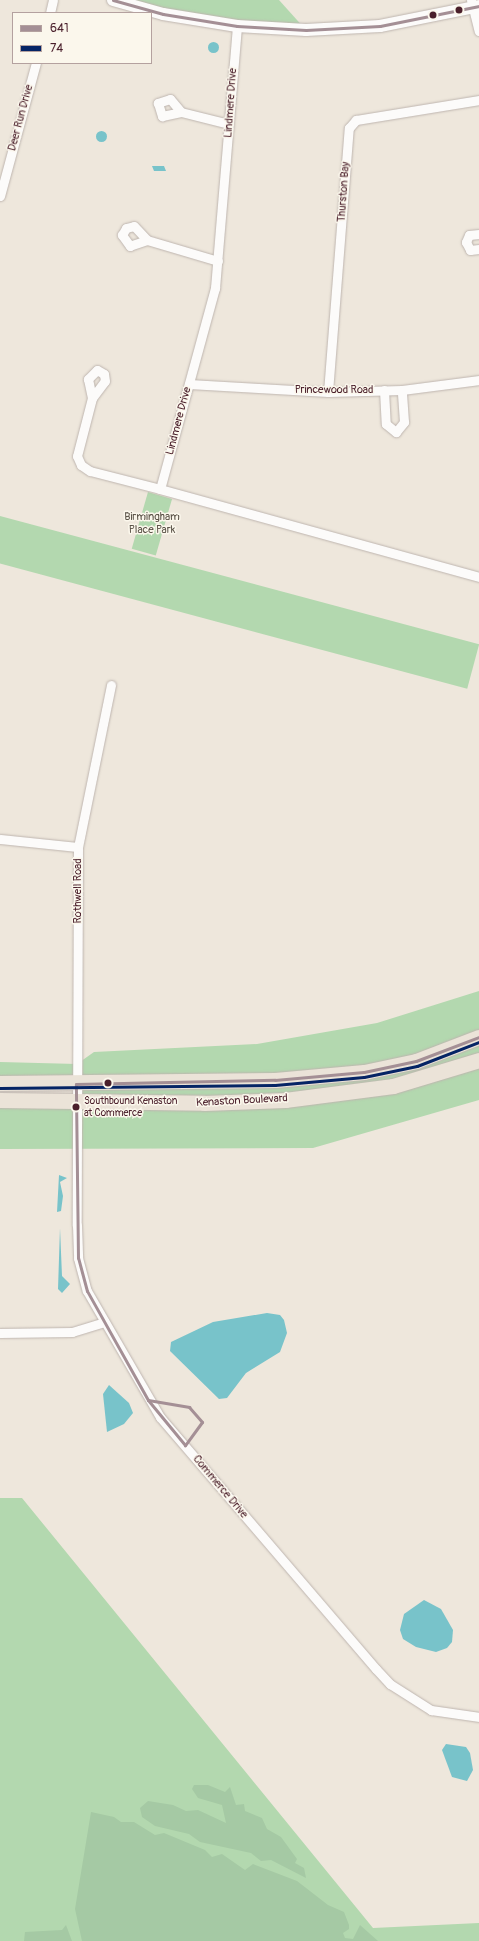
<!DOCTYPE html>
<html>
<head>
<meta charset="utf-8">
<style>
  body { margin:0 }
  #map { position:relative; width:479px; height:1941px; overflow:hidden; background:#eee7dc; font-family:Pangolin,sans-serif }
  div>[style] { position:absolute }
  .green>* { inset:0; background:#b3d8af; transform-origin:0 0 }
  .forest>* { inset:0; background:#a5c9a4 }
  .water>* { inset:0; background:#78c3ca }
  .round { border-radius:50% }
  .roads { filter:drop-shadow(0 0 1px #beb5af) drop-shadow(0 0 1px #beb5af) }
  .minor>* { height:9px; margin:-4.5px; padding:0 4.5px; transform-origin:4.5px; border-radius:4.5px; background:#fcfbfa }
  .tertiary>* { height:12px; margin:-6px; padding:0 6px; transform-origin:6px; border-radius:6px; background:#fcfbfa }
  .primary>* { height:15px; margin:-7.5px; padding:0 7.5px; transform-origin:7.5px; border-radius:7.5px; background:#ebe3d8 }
  .bus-1>* { height:3px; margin:-1.5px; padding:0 1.5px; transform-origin:1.5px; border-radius:1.5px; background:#a48f95 }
  .bus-2>* { height:3px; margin:-1.5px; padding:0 1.5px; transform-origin:1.5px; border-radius:1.5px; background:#052465 }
  .dots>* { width:11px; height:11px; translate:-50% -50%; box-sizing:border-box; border:2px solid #fbf7ec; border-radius:50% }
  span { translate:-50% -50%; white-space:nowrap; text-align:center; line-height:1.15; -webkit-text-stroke:3px #fbf7ec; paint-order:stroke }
  .bus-label { font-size:10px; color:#4a1f2b }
  .left { translate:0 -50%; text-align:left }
  .street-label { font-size:11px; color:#4a1f2b }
  .park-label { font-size:11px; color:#5b5348 }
  .legend { position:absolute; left:12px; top:12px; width:140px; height:52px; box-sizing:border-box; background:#fbf7ec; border:1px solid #b4a19f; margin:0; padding:5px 7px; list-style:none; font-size:12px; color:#4a1f2b }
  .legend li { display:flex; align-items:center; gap:8px; height:20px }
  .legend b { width:20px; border:1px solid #b4a19f }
</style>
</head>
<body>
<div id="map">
  <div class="green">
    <i style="clip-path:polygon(113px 0,279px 0,306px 30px,237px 26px)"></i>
    <i style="left:148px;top:492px;width:25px;height:59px;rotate:16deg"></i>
    <i style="left:0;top:516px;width:496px;height:46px;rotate:15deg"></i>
    <i style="clip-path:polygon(479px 991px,479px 1100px,313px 1148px,0 1149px,0 1100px,76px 1101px,76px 1084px,0 1082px,0 1062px,77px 1064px,94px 1052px,257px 1044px,377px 1023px)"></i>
    <i style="clip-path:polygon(0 1498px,22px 1498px,373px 1928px,479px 1923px,479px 1941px,0 1941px)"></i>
  </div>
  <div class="forest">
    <i style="clip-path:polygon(194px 1785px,208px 1785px,225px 1792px,230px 1787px,236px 1805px,244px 1804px,245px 1811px,262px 1818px,267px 1829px,281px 1837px,297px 1859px,295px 1863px,304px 1868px,306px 1878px,271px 1860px,261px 1861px,251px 1853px,200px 1842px,189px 1834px,155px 1826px,142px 1817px,140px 1808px,148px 1801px,173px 1805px,186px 1811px,198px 1810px,226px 1823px,222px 1805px,198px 1798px,192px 1789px)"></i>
    <i style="clip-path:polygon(91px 1812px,114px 1817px,121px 1822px,134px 1822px,155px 1835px,164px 1833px,205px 1850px,212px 1857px,222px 1854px,245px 1870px,253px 1864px,297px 1881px,328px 1905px,344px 1912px,349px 1925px,349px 1929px,343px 1933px,345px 1938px,353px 1939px,360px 1925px,378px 1941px,82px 1941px,75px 1909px)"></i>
    <i style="clip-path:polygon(66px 1925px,72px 1941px,24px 1941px,25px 1932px,62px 1930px)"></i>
  </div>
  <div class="water">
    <i class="round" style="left:207.5px;top:41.5px;width:11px;height:11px"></i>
    <i class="round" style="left:95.5px;top:130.5px;width:11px;height:11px"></i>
    <i style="clip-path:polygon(152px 166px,164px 166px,166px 171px,154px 171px)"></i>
    <i style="clip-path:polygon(59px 1175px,67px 1178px,60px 1182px,63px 1196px,61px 1211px,57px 1212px)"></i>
    <i style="clip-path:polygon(60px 1228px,62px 1276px,70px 1284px,62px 1293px,58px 1289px)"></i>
    <i style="clip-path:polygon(267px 1313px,280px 1315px,284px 1320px,287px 1333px,280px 1352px,246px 1373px,227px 1398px,219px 1399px,170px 1351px,171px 1342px,213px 1322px)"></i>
    <i style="clip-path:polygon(109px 1385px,129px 1403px,133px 1413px,124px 1424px,107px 1432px,103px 1394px)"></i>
    <i style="clip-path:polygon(424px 1600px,441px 1609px,453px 1630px,452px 1642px,447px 1648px,436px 1652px,416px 1647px,403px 1639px,400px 1630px,404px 1614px)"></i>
    <i style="clip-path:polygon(446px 1744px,466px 1747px,470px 1753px,473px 1770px,467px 1781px,452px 1777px,442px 1750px)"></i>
  </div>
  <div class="roads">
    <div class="minor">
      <i style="left:471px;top:0;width:32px;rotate:76deg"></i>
      <i style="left:50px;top:13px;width:13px;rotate:-77deg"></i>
      <i style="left:237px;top:26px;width:263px;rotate:94.8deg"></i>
      <i style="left:215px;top:288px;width:208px;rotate:105.3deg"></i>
      <i style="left:160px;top:489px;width:331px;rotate:15.4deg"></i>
      <i style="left:181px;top:112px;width:17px;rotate:-130deg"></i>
      <i style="left:170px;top:99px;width:13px;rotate:162deg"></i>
      <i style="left:158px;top:103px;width:14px;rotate:73deg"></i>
      <i style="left:162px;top:116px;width:19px;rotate:-12deg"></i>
      <i style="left:181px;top:112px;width:49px;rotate:14deg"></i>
      <i style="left:0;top:196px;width:138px;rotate:-74.9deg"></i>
      <i style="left:479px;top:234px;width:10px;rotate:174deg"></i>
      <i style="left:469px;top:235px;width:8px;rotate:113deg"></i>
      <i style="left:466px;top:242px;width:9px;rotate:63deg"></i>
      <i style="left:470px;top:250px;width:9px;rotate:-6deg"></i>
      <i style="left:147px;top:240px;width:18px;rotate:161deg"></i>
      <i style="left:130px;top:246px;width:14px;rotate:-126deg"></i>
      <i style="left:122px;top:235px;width:8px;rotate:-60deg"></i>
      <i style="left:126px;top:228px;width:8px;rotate:-14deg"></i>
      <i style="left:134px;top:226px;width:19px;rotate:47deg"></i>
      <i style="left:147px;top:240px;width:74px;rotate:16.5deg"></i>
      <i style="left:189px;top:384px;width:139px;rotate:3.3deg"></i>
      <i style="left:328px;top:392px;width:74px;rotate:-1.5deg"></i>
      <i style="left:402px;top:390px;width:78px;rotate:-7.4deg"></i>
      <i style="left:384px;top:390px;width:34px;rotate:87deg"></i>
      <i style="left:386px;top:424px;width:13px;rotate:39deg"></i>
      <i style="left:396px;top:432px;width:13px;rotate:-51deg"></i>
      <i style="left:404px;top:422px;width:32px;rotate:-94deg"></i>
      <i style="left:328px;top:392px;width:265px;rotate:-85.5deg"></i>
      <i style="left:349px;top:128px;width:11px;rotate:-49deg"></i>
      <i style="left:356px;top:120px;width:125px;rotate:-9.2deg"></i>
      <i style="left:92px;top:398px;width:21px;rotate:-53deg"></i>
      <i style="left:105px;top:381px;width:7px;rotate:-98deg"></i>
      <i style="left:104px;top:374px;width:8px;rotate:-150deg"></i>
      <i style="left:97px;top:370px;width:13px;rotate:135deg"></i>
      <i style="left:88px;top:379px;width:19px;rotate:78deg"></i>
      <i style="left:92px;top:398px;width:60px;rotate:104.5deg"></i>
      <i style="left:77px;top:456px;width:10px;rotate:66deg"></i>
      <i style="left:81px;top:465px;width:11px;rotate:34deg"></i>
      <i style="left:90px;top:471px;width:72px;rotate:14.4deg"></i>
      <i style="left:111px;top:685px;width:165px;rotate:101.5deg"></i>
      <i style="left:78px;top:847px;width:378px;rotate:90.2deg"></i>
      <i style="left:77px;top:1225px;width:33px;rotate:88deg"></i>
      <i style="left:78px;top:1258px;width:34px;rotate:75deg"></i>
      <i style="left:87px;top:1291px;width:146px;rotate:59.9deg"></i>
      <i style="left:160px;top:1417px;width:332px;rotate:49.4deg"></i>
      <i style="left:376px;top:1669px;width:21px;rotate:47deg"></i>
      <i style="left:390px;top:1684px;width:49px;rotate:32.4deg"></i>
      <i style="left:431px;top:1710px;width:49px;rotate:8.3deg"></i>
      <i style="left:0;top:839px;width:78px;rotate:5.9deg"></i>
      <i style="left:0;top:1333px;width:72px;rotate:-0.8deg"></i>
      <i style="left:72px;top:1332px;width:34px;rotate:-17deg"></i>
    </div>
    <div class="tertiary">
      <i style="left:113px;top:0;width:52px;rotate:15.6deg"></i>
      <i style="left:163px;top:14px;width:75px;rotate:9.2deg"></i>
      <i style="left:237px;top:26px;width:69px;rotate:3.3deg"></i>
      <i style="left:306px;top:30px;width:74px;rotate:-3.1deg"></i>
      <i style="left:380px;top:26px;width:101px;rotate:-11.4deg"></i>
    </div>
    <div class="primary">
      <i style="left:0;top:1083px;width:275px;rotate:-0.6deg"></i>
      <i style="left:275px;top:1080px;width:89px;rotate:-5.1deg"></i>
      <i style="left:364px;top:1072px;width:53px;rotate:-11.9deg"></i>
      <i style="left:416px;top:1061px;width:67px;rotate:-20.9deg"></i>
      <i style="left:0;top:1100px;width:204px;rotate:0.8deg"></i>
      <i style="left:204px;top:1103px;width:81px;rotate:-2.1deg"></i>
      <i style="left:285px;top:1100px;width:109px;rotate:-7.4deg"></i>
      <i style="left:393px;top:1086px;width:90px;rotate:-16.8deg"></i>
    </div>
  </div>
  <div class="bus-1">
    <i style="left:113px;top:0;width:52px;rotate:15.6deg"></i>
    <i style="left:163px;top:14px;width:75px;rotate:9.2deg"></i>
    <i style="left:237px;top:26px;width:69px;rotate:3.3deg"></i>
    <i style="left:306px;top:30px;width:74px;rotate:-3.1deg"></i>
    <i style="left:380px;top:26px;width:101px;rotate:-11.4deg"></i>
    <i style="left:148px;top:1400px;width:42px;rotate:9.7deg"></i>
    <i style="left:189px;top:1407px;width:20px;rotate:49deg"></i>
    <i style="left:202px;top:1422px;width:29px;rotate:126deg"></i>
    <i style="left:185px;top:1445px;width:58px;rotate:-129.4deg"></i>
    <i style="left:148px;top:1400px;width:125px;rotate:-119.2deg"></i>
    <i style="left:87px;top:1291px;width:34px;rotate:-105deg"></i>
    <i style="left:78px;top:1258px;width:174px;rotate:-90.7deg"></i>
    <i style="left:76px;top:1084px;width:199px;rotate:-1.2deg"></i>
    <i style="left:275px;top:1080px;width:89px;rotate:-5.1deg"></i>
    <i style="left:364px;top:1072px;width:53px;rotate:-11.9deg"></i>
    <i style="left:416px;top:1061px;width:67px;rotate:-20.9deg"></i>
  </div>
  <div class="bus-2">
    <i style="left:0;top:1088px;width:275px;rotate:-0.6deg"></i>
    <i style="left:275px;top:1085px;width:89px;rotate:-5.1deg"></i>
    <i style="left:364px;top:1077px;width:54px;rotate:-11.7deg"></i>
    <i style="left:417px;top:1066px;width:66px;rotate:-21.2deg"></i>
  </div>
  <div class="dots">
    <i style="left:459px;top:10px;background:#4a1f2b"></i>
    <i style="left:433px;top:15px;background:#4a1f2b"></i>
    <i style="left:108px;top:1083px;background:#4a1f2b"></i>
    <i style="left:76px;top:1107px;background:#4a1f2b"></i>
  </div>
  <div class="bus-label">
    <span class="left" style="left:84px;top:1107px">Southbound Kenaston<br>at Commerce</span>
  </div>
  <div class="street-label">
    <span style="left:231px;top:103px;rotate:-86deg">Lindmere Drive</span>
    <span style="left:21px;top:118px;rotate:-75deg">Deer Run Drive</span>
    <span style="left:344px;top:192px;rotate:-86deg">Thurston Bay</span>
    <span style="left:334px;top:390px">Princewood Road</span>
    <span style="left:179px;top:421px;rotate:-75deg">Lindmere Drive</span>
    <span style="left:78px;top:891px;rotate:-90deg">Rothwell Road</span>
    <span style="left:242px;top:1101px;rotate:-3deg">Kenaston Boulevard</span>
    <span style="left:220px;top:1487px;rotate:50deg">Commerce Drive</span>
  </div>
  <div class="park-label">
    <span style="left:152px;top:524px">Birmingham<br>Place Park</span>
  </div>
  <ul class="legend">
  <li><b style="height:5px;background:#a48f95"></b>641</li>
  <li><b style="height:5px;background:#052465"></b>74</li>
  </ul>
</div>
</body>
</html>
